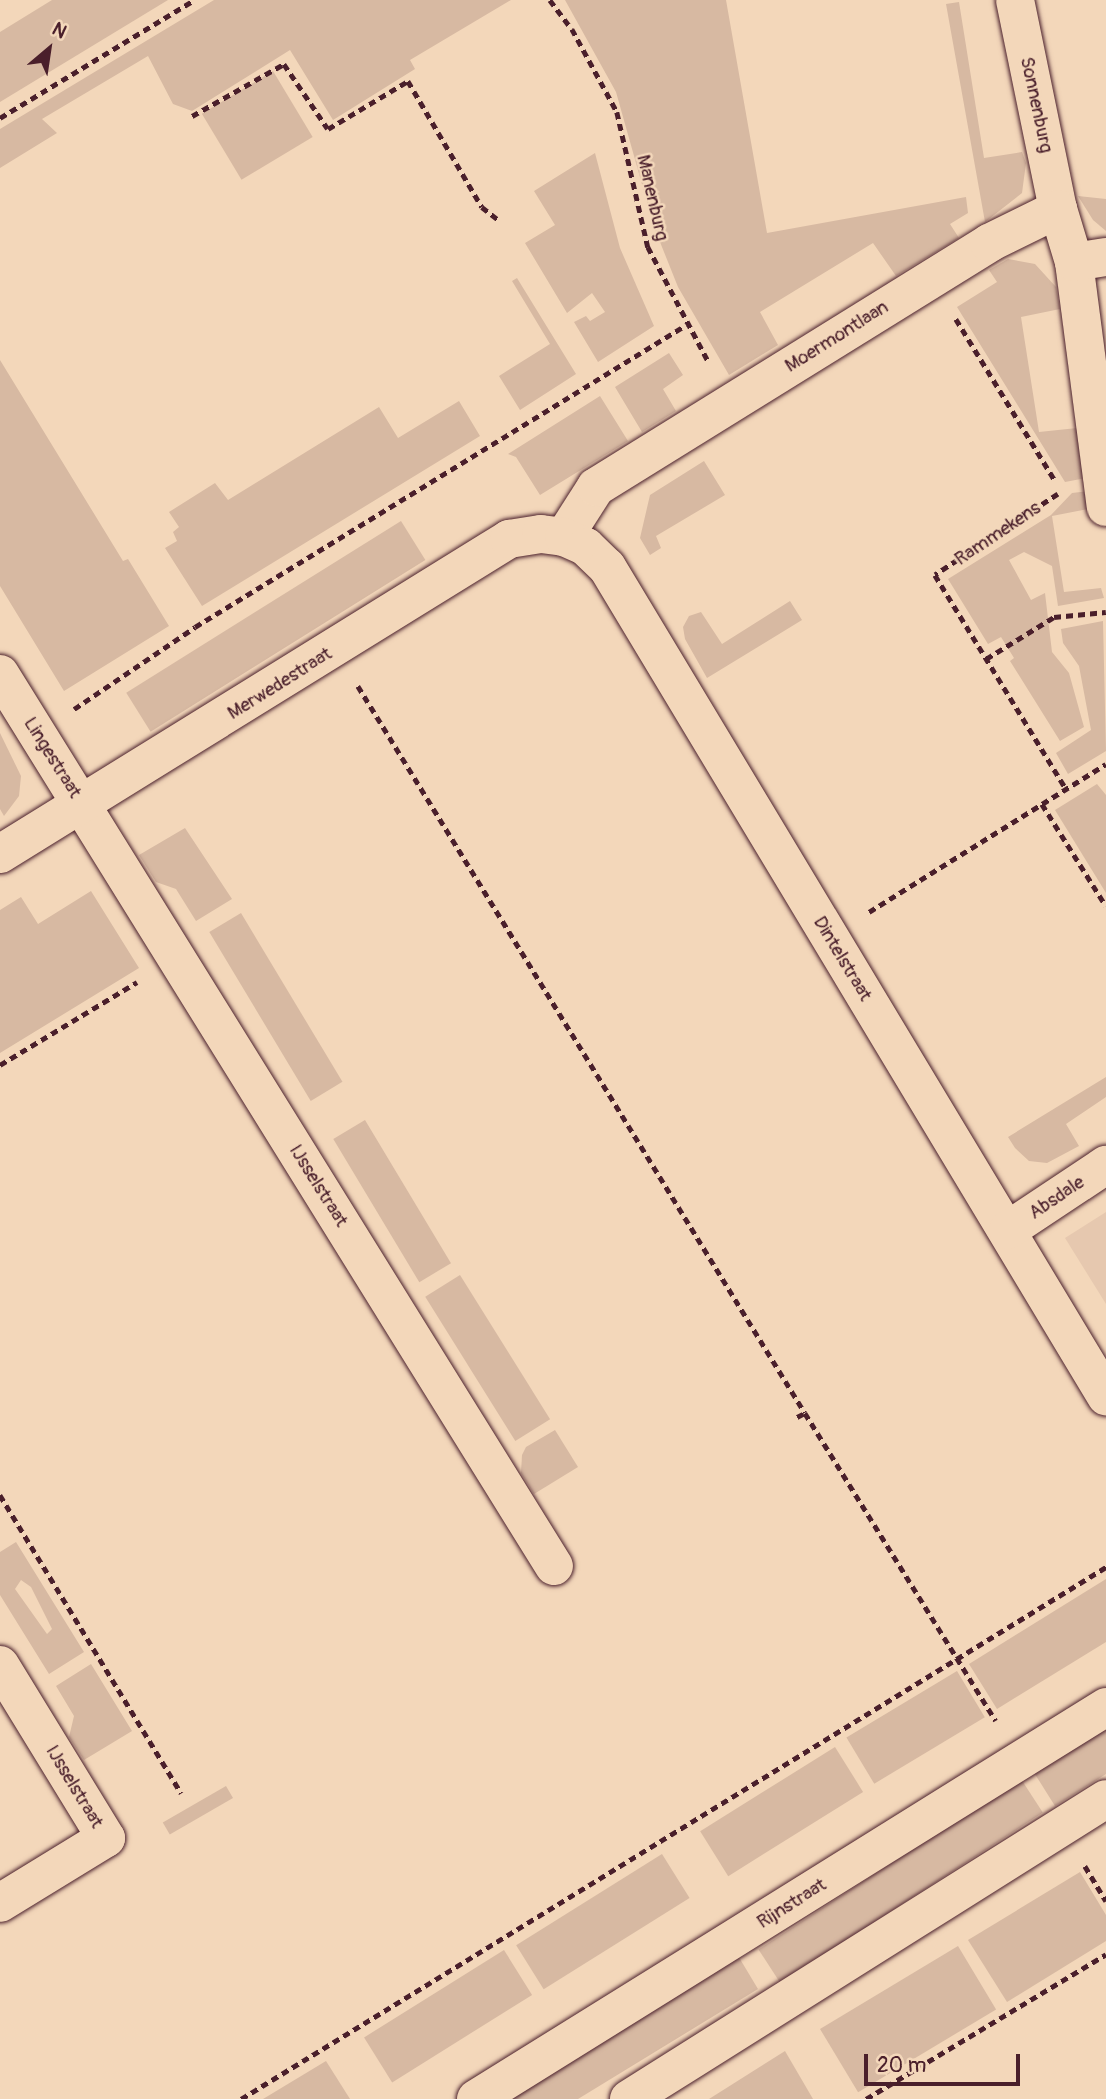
<!DOCTYPE html>
<html>
<head>
<meta charset="utf-8">
<style>
  body { margin:0 }
  #map { position:relative; width:1106px; height:2099px; overflow:hidden; background:#f3d7ba; font-family:Pangolin,sans-serif }
  div>[style] { position:absolute }
  .built>* { inset:0; background:#e6c8af }
  .green>* { inset:0; background:#d7b9a2; transform-origin:0 0 }
  .path>* { height:4.5px; margin-top:-2.25px; transform-origin:0; background:repeating-linear-gradient(90deg,#4a1f2b 0 7px,transparent 0 12px) }
  .roads { filter:drop-shadow(0 0 2px #4a1f2b) drop-shadow(0 0 2px #4a1f2b) }
  .minor>* { height:38px; margin:-19px; padding:0 19px; transform-origin:19px; border-radius:19px; background:#f3d7ba }
  .tertiary>* { height:38px; margin:-19px; padding:0 19px; transform-origin:19px; border-radius:19px; background:#f3d7ba }
  span { translate:-50% -50%; white-space:nowrap; text-align:center; line-height:1.15; -webkit-text-stroke:5px #f3d7ba; paint-order:stroke }
  .street-label { font-size:19px; color:#4a1f2b }
  .north { position:absolute; left:14px; top:14px; width:70px; height:70px; -webkit-text-stroke:5px #f3d7ba; paint-order:stroke; rotate:29deg; font-size:19px; font-weight:700; line-height:28px; text-align:center; color:#4a1f2b }
  .north::after { content:''; display:block; margin:auto; width:24px; height:32px; background:#4a1f2b; clip-path:polygon(50% 0,100% 100%,50% 72%,0 100%) }
  .scale { position:absolute; left:864px; top:2054px; width:156px; height:32px; box-sizing:border-box; border:4px solid #4a1f2b; border-top:0; padding-left:9px; font-size:21px; line-height:24px; white-space:nowrap; color:#4a1f2b; -webkit-text-stroke:5px #f3d7ba; paint-order:stroke }
</style>
</head>
<body>
<div id="map">
  <div class="built">
    <i style="clip-path:polygon(1106px 1212px,1106px 1304px,1065px 1238px)"></i>
  </div>
  <div class="green">
    <i style="clip-path:polygon(52px 0,168px 0,0 102px,0 32px)"></i>
    <i style="clip-path:polygon(214px 0,511px 0,410px 60px,415px 69px,333px 120px,290px 50px,192px 111px,173px 104px,148px 56px,42px 119px,57px 133px,0 168px,0 129px)"></i>
    <i style="clip-path:polygon(565px 0,726px 0,767px 233px,966px 197px,968px 213px,950px 224px,959px 238px,896px 276px,873px 243px,760px 312px,778px 345px,729px 375px,678px 287px,654px 227px,616px 92px)"></i>
    <i style="clip-path:polygon(959px 2px,984px 158px,1022px 152px,1026px 163px,1022px 193px,985px 222px,946px 4px)"></i>
    <i style="left:273px;top:71px;width:77px;height:83px;rotate:59deg"></i>
    <i style="clip-path:polygon(595px 153px,620px 248px,654px 326px,598px 362px,574px 322px,586px 316px,590px 321px,605px 312px,592px 293px,567px 313px,525px 243px,555px 225px,534px 191px)"></i>
    <i style="clip-path:polygon(1078px 196px,1106px 199px,1106px 231px,1093px 220px)"></i>
    <i style="clip-path:polygon(1008px 259px,1035px 264px,1056px 287px,1060px 309px,1021px 317px,1039px 432px,1077px 428px,1086px 478px,1065px 482px,957px 307px,997px 282px,989px 270px)"></i>
    <i style="clip-path:polygon(517px 278px,576px 374px,520px 410px,499px 376px,550px 344px,512px 281px)"></i>
    <i style="clip-path:polygon(669px 353px,683px 375px,663px 389px,676px 411px,642px 432px,615px 387px)"></i>
    <i style="clip-path:polygon(0 360px,123px 561px,128px 559px,169px 626px,64px 691px,0 586px)"></i>
    <i style="clip-path:polygon(600px 396px,628px 441px,540px 495px,516px 457px,508px 454px)"></i>
    <i style="clip-path:polygon(459px 401px,480px 436px,202px 606px,165px 548px,177px 541px,173px 532px,179px 527px,169px 512px,215px 483px,228px 500px,379px 407px,398px 438px)"></i>
    <i style="clip-path:polygon(704px 461px,725px 495px,656px 536px,661px 548px,650px 555px,640px 538px,650px 495px)"></i>
    <i style="clip-path:polygon(1089px 491px,1088px 509px,1052px 516px,1064px 592px,1101px 588px,1104px 598px,1058px 606px,1052px 566px,1024px 552px,1009px 560px,1031px 600px,1045px 593px,1052px 652px,1069px 673px,1084px 727px,1060px 741px,1010px 661px,1014px 658px,1001px 637px,988px 644px,948px 579px,1051px 515px,1072px 493px)"></i>
    <i style="left:401px;top:521px;width:46px;height:324px;rotate:58deg"></i>
    <i style="clip-path:polygon(790px 601px,802px 620px,707px 678px,685px 639px,683px 627px,689px 616px,701px 612px,722px 644px)"></i>
    <i style="clip-path:polygon(1103px 621px,1106px 751px,1068px 774px,1056px 753px,1091px 730px,1079px 666px,1063px 643px,1061px 629px)"></i>
    <i style="clip-path:polygon(0 733px,21px 776px,19px 796px,4px 816px,0 809px)"></i>
    <i style="clip-path:polygon(1097px 784px,1106px 795px,1106px 893px,1055px 810px)"></i>
    <i style="clip-path:polygon(185px 828px,232px 899px,196px 921px,176px 889px,156px 882px,139px 855px)"></i>
    <i style="clip-path:polygon(91px 891px,139px 968px,0 1053px,0 910px,21px 897px,38px 924px)"></i>
    <i style="left:241px;top:913px;width:197px;height:37px;rotate:59deg"></i>
    <i style="clip-path:polygon(1106px 1077px,1106px 1097px,1066px 1124px,1079px 1146px,1047px 1163px,1029px 1161px,1015px 1148px,1008px 1137px)"></i>
    <i style="left:365px;top:1120px;width:167px;height:37px;rotate:59deg"></i>
    <i style="left:460px;top:1275px;width:170px;height:41px;rotate:58deg"></i>
    <i style="clip-path:polygon(555px 1430px,578px 1467px,534px 1494px,521px 1473px,522px 1455px,526px 1447px)"></i>
    <i style="clip-path:polygon(evenodd,16px 1542px,84px 1652px,49px 1674px,0 1595px,0 1552px,16px 1542px,21px 1580px,31px 1587px,52px 1629px,47px 1634px,15px 1589px,21px 1580px)"></i>
    <i style="clip-path:polygon(1106px 1579px,1106px 1642px,997px 1709px,969px 1664px)"></i>
    <i style="clip-path:polygon(91px 1664px,132px 1731px,84px 1760px,69px 1737px,74px 1716px,56px 1686px)"></i>
    <i style="left:957px;top:1671px;width:54px;height:129px;rotate:59deg"></i>
    <i style="clip-path:polygon(1106px 1726px,1106px 1774px,1055px 1806px,1033px 1771px)"></i>
    <i style="left:835px;top:1747px;width:53px;height:159px;rotate:58deg"></i>
    <i style="left:1021px;top:1779px;width:40px;height:313px;rotate:57deg"></i>
    <i style="left:226px;top:1786px;width:14px;height:73px;rotate:60deg"></i>
    <i style="left:662px;top:1854px;width:52px;height:172px;rotate:58deg"></i>
    <i style="clip-path:polygon(1080px 1872px,1106px 1915px,1106px 1941px,1007px 2002px,968px 1940px)"></i>
    <i style="left:958px;top:1946px;width:74px;height:161px;rotate:59deg"></i>
    <i style="left:504px;top:1950px;width:53px;height:165px;rotate:58deg"></i>
    <i style="clip-path:polygon(737px 1954px,758px 1989px,578px 2099px,499px 2099px)"></i>
    <i style="clip-path:polygon(785px 2051px,813px 2099px,709px 2099px)"></i>
    <i style="clip-path:polygon(326px 2061px,350px 2099px,263px 2099px)"></i>
  </div>
  <div class="path">
    <i style="left:550px;top:0;width:36px;rotate:53deg"></i>
    <i style="left:572px;top:29px;width:94px;rotate:61.5deg"></i>
    <i style="left:617px;top:112px;width:139px;rotate:77.1deg"></i>
    <i style="left:648px;top:247px;width:129px;rotate:62.2deg"></i>
    <i style="left:192px;top:116px;width:106px;rotate:-29.5deg"></i>
    <i style="left:284px;top:64px;width:78px;rotate:55.9deg"></i>
    <i style="left:328px;top:129px;width:93px;rotate:-31deg"></i>
    <i style="left:408px;top:81px;width:146px;rotate:59.6deg"></i>
    <i style="left:482px;top:207px;width:23px;rotate:38deg"></i>
    <i style="left:0;top:118px;width:227px;rotate:-31.3deg"></i>
    <i style="left:956px;top:319px;width:188px;rotate:58.5deg"></i>
    <i style="left:1058px;top:494px;width:147px;rotate:146.6deg"></i>
    <i style="left:935px;top:575px;width:251px;rotate:58.5deg"></i>
    <i style="left:986px;top:659px;width:80px;rotate:-31.7deg"></i>
    <i style="left:1054px;top:617px;width:52px;rotate:-5.5deg"></i>
    <i style="left:358px;top:686px;width:853px;rotate:58.41deg"></i>
    <i style="left:74px;top:709px;width:146px;rotate:-34.1deg"></i>
    <i style="left:195px;top:627px;width:576px;rotate:-31.59deg"></i>
    <i style="left:1042px;top:804px;width:120px;rotate:57.9deg"></i>
    <i style="left:869px;top:912px;width:279px;rotate:-32deg"></i>
    <i style="left:0;top:1065px;width:160px;rotate:-31.2deg"></i>
    <i style="left:797px;top:1417px;width:9px;rotate:-27deg"></i>
    <i style="left:805px;top:1413px;width:362px;rotate:58.2deg"></i>
    <i style="left:0;top:1495px;width:349px;rotate:58.7deg"></i>
    <i style="left:1085px;top:1866px;width:41px;rotate:59deg"></i>
    <i style="left:241px;top:2099px;width:1016px;rotate:-31.59deg"></i>
    <i style="left:866px;top:2099px;width:280px;rotate:-31.1deg"></i>
  </div>
  <div class="roads">
    <div class="minor">
      <i style="left:1015px;top:0;width:213px;rotate:78.4deg"></i>
      <i style="left:1074px;top:262px;width:247px;rotate:82.6deg"></i>
      <i style="left:564px;top:537px;width:59px;rotate:-57.4deg"></i>
      <i style="left:596px;top:487px;width:463px;rotate:-31.8deg"></i>
      <i style="left:989px;top:243px;width:77px;rotate:-26.2deg"></i>
      <i style="left:1058px;top:209px;width:55px;rotate:73.2deg"></i>
      <i style="left:1074px;top:262px;width:32px;rotate:-9deg"></i>
      <i style="left:0;top:674px;width:1050px;rotate:58.16deg"></i>
      <i style="left:0;top:854px;width:599px;rotate:-31.75deg"></i>
      <i style="left:509px;top:539px;width:32px;rotate:-9deg"></i>
      <i style="left:541px;top:534px;width:23px;rotate:7deg"></i>
      <i style="left:564px;top:537px;width:24px;rotate:24deg"></i>
      <i style="left:586px;top:547px;width:29px;rotate:44deg"></i>
      <i style="left:607px;top:567px;width:968px;rotate:58.96deg"></i>
      <i style="left:1008px;top:1230px;width:118px;rotate:-33.6deg"></i>
      <i style="left:0;top:1665px;width:203px;rotate:58.5deg"></i>
      <i style="left:106px;top:1838px;width:124px;rotate:148.5deg"></i>
    </div>
    <div class="tertiary">
      <i style="left:476px;top:2099px;width:742px;rotate:-31.89deg"></i>
      <i style="left:629px;top:2099px;width:563px;rotate:-32.17deg"></i>
    </div>
  </div>
  <div class="street-label">
    <span style="left:1036px;top:105px;rotate:78deg">Sonnenburg</span>
    <span style="left:652px;top:198px;rotate:77deg">Manenburg</span>
    <span style="left:837px;top:337px;rotate:-32deg">Moermontlaan</span>
    <span style="left:998px;top:534px;rotate:-34deg">Rammekens</span>
    <span style="left:280px;top:684px;rotate:-32deg">Merwedestraat</span>
    <span style="left:52px;top:758px;rotate:58deg">Lingestraat</span>
    <span style="left:842px;top:959px;rotate:59deg">Dintelstraat</span>
    <span style="left:318px;top:1186px;rotate:58deg">IJsselstraat</span>
    <span style="left:1057px;top:1198px;rotate:-34deg">Absdale</span>
    <span style="left:74px;top:1787px;rotate:59deg">IJsselstraat</span>
    <span style="left:792px;top:1904px;rotate:-32deg">Rijnstraat</span>
  </div>
  <div class="north">N</div>
  <div class="scale">20 m</div>
</div>
</body>
</html>
